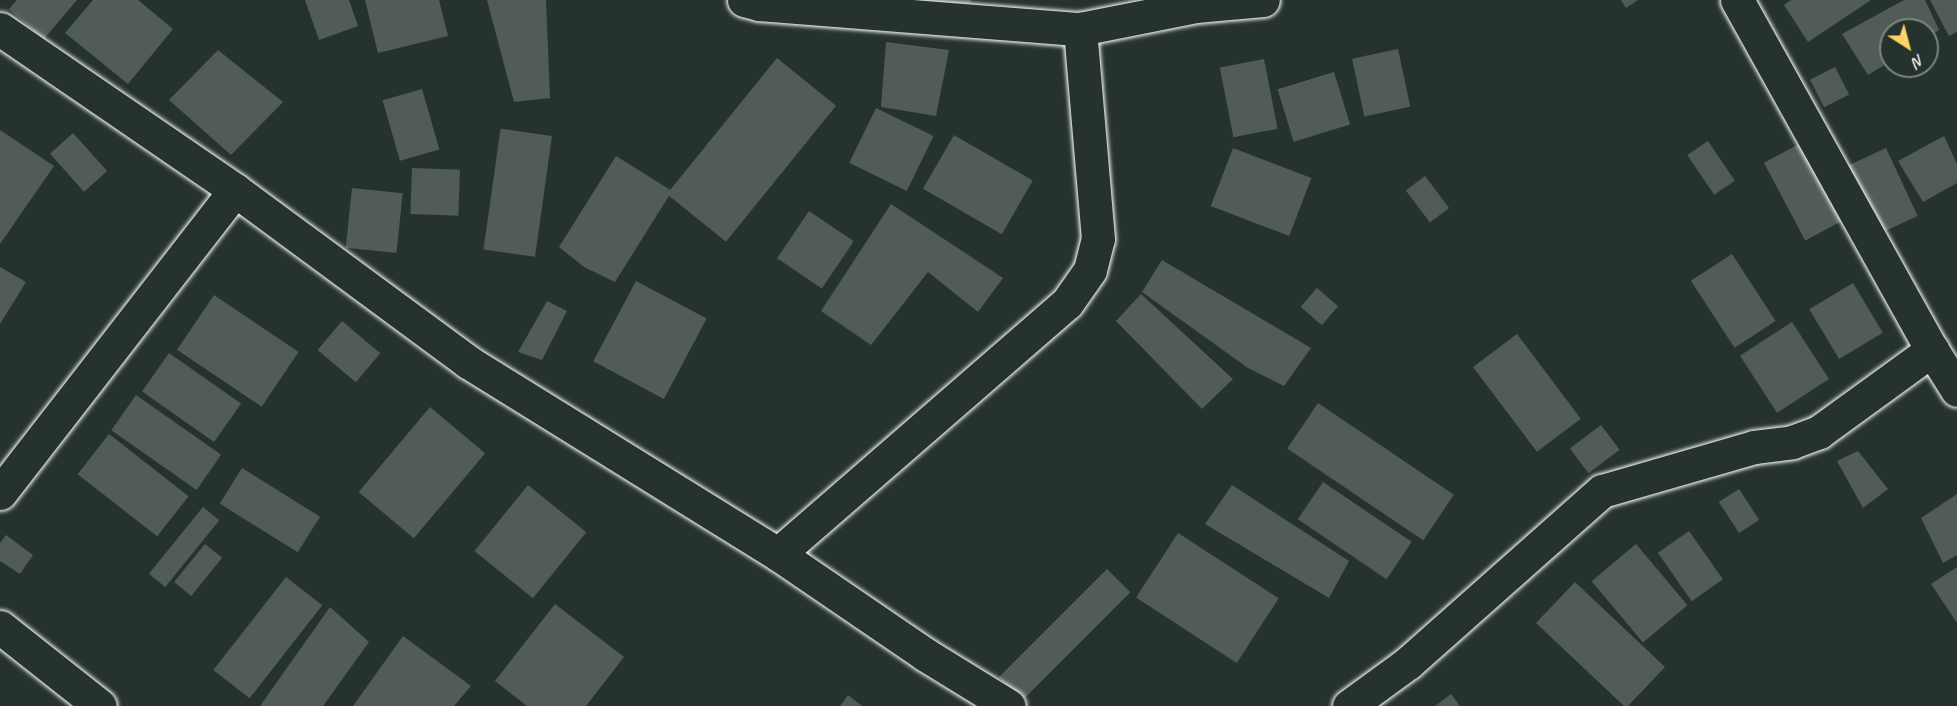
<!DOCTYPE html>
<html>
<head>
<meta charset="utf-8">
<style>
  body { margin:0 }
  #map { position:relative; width:1957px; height:706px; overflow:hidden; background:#26332d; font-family:Caveat,sans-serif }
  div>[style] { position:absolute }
  .building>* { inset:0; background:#515c57; transform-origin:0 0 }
  .roads { filter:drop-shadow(0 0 2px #fff) drop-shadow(0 0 2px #fff) }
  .minor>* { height:33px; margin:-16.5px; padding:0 16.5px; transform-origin:16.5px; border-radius:16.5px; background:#26332d }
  span { translate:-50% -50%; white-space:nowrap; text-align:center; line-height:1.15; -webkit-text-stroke:6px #26332d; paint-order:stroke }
  .north { position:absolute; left:1879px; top:18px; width:60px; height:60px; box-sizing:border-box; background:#26332d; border:2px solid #7d8581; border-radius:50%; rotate:144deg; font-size:16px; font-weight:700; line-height:24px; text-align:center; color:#fff }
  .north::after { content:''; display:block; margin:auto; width:21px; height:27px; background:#ffd166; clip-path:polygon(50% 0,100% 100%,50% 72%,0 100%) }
</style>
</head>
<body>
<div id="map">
  <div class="building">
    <i style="clip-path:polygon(17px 0,77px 0,44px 39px,9px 9px)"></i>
    <i style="clip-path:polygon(93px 0,138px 0,173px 29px,128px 84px,65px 33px)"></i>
    <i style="clip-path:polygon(305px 0,349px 0,358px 26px,319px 40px)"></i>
    <i style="clip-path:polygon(365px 0,439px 0,448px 36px,378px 53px)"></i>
    <i style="clip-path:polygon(487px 0,546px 0,550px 98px,514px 102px)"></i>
    <i style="clip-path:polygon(919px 0,971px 0,971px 3px,919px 4px)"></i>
    <i style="clip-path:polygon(1621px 0,1638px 0,1626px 8px)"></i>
    <i style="clip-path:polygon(1791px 0,1871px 0,1808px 42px,1784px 5px)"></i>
    <i style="clip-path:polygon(1904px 0,1925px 0,1939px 30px,1927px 38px,1927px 30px,1891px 30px,1891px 61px,1868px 75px,1842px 34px)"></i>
    <i style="clip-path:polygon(1930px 0,1957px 0,1957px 32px,1949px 36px)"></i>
    <i style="clip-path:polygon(886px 42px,949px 50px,936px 116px,881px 107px)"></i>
    <i style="left:1398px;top:49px;width:59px;height:47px;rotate:78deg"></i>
    <i style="clip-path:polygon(218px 50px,283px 102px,231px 155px,169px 100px)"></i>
    <i style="left:777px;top:58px;width:76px;height:175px;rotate:39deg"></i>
    <i style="left:1264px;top:59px;width:71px;height:45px;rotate:79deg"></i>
    <i style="left:1835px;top:67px;width:31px;height:28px;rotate:63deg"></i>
    <i style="left:1334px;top:72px;width:55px;height:59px;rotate:73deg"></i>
    <i style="left:422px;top:89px;width:63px;height:41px;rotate:74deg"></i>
    <i style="left:876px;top:108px;width:64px;height:61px;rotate:26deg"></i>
    <i style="clip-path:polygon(0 130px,54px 166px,0 244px)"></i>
    <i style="left:73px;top:133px;width:51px;height:31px;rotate:48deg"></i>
    <i style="left:954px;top:135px;width:91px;height:62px;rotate:30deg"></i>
    <i style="left:552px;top:136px;width:122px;height:52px;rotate:98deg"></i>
    <i style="clip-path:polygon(1944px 136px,1957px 164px,1957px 183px,1923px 202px,1898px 161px)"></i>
    <i style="left:1708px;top:141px;width:48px;height:25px;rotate:56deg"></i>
    <i style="left:1801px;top:143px;width:88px;height:42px;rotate:62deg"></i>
    <i style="left:1233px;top:148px;width:84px;height:62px;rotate:21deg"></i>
    <i style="left:1886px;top:148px;width:75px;height:47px;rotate:65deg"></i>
    <i style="clip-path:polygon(616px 156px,672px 191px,615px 282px,584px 267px,559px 247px)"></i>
    <i style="left:412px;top:168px;width:48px;height:46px;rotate:2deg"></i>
    <i style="left:1425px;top:176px;width:40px;height:24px;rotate:53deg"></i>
    <i style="left:352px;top:188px;width:51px;height:60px;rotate:6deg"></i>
    <i style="clip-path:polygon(891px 204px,1003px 278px,978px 312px,928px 272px,871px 345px,821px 311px)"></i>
    <i style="left:809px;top:211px;width:54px;height:57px;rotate:34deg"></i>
    <i style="left:1732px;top:254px;width:80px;height:49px;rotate:57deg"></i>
    <i style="clip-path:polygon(1162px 260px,1311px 348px,1284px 386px,1248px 368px,1142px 292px)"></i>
    <i style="clip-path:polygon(0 267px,26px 282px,0 324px)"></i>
    <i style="left:636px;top:281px;width:80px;height:91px;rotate:28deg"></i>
    <i style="left:1853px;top:283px;width:58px;height:51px;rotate:59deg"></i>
    <i style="left:1317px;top:288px;width:28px;height:25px;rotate:41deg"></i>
    <i style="clip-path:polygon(1141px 294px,1233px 379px,1202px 409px,1116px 321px)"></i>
    <i style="left:214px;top:295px;width:102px;height:66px;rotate:34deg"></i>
    <i style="clip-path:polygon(547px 301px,567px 311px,542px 360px,518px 352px)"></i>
    <i style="left:342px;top:321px;width:50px;height:38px;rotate:40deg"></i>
    <i style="left:1792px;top:322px;width:68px;height:62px;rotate:57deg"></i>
    <i style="left:1517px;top:334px;width:106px;height:55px;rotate:53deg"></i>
    <i style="left:169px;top:353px;width:88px;height:47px;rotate:35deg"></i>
    <i style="left:136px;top:395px;width:104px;height:43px;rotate:35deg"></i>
    <i style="left:1318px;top:403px;width:164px;height:55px;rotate:34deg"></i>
    <i style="left:430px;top:407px;width:72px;height:111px;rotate:40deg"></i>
    <i style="left:1601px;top:425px;width:31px;height:39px;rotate:53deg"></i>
    <i style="left:109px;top:434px;width:101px;height:51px;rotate:38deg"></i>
    <i style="clip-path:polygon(1858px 451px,1888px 489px,1863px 508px,1837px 461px)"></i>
    <i style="left:242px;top:468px;width:92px;height:42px;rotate:32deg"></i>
    <i style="left:1323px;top:482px;width:107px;height:45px;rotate:34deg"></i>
    <i style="left:528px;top:485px;width:75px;height:85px;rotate:39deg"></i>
    <i style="clip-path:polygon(1232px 485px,1349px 561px,1329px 598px,1205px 524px)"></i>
    <i style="left:1739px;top:489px;width:37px;height:24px;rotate:57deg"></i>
    <i style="clip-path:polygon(1957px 494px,1957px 555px,1943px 563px,1921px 518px)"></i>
    <i style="left:203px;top:507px;width:21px;height:86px;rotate:39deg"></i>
    <i style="left:1689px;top:531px;width:59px;height:38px;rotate:55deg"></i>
    <i style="left:1178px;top:533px;width:120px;height:77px;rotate:33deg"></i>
    <i style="clip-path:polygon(6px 535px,33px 555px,20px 574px,0 561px,0 543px)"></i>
    <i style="left:205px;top:544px;width:22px;height:49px;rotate:39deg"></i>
    <i style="left:1636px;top:544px;width:80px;height:58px;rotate:50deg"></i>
    <i style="clip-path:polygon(1957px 567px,1957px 623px,1931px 584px)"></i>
    <i style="left:1107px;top:569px;width:33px;height:153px;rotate:45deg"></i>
    <i style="left:286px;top:577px;width:46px;height:118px;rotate:38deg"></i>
    <i style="clip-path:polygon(1575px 582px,1665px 667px,1628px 706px,1624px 706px,1536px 623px)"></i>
    <i style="clip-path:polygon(555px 604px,624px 657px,586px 706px,527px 706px,495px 681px)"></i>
    <i style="clip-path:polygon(330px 607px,369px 642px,323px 706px,260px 706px)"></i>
    <i style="clip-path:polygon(403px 636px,471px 686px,454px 706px,353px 706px)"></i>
    <i style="clip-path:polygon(1451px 694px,1460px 706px,1435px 706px)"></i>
    <i style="clip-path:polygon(848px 695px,862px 706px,840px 706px)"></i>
  </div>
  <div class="roads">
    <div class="minor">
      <i style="left:744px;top:0;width:16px;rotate:15deg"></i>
      <i style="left:759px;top:4px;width:322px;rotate:4.5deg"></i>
      <i style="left:1080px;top:29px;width:118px;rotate:-11.2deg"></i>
      <i style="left:1196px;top:6px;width:67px;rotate:-5.1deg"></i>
      <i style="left:1737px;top:0;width:401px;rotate:60.9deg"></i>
      <i style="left:1932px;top:350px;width:47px;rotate:58deg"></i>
      <i style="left:0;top:29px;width:285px;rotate:34.4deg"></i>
      <i style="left:235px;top:190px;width:290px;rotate:36.4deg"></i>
      <i style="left:468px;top:362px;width:365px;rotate:31.8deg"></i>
      <i style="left:778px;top:554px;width:179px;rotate:34.3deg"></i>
      <i style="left:926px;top:655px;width:97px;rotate:31.6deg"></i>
      <i style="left:0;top:493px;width:383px;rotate:-52.2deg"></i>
      <i style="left:778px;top:554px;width:383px;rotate:-41deg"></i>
      <i style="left:1067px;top:303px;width:40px;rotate:-55.1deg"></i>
      <i style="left:1090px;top:270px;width:32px;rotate:-76deg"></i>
      <i style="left:1098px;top:239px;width:211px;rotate:-94.9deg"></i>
      <i style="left:0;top:627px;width:127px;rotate:38.3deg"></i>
      <i style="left:1349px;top:706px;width:73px;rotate:-36.1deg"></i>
      <i style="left:1408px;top:663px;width:259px;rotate:-41.6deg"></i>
      <i style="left:1602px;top:491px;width:158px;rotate:-16.1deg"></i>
      <i style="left:1754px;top:447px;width:38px;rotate:-7deg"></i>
      <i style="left:1792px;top:442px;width:29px;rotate:-20deg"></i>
      <i style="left:1819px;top:432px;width:140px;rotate:-36deg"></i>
    </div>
  </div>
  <div class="north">N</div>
</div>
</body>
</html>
